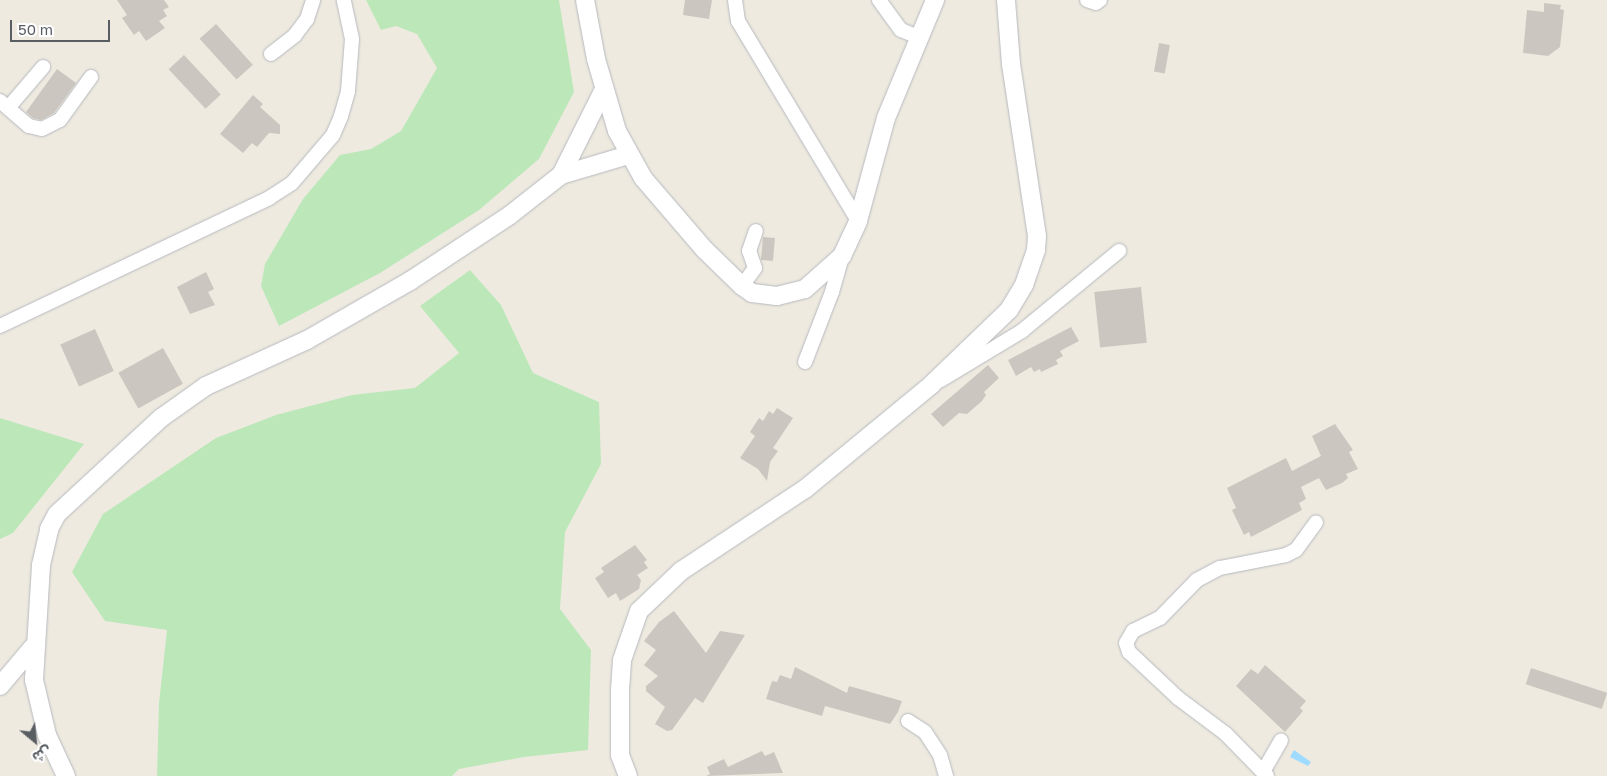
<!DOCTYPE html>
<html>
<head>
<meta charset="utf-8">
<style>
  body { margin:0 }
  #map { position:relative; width:1607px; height:776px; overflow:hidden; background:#eeeae0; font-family:"Golos Text","Noto Sans Arabic",sans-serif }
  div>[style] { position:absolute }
  .green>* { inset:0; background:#bce8b9 }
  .water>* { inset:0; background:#9fdbff }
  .building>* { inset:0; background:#cbc6bf; transform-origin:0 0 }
  .roads { filter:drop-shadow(0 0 1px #b6b9be) drop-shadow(0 0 1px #b6b9be) }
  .minor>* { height:14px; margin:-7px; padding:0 7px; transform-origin:7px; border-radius:7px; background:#fff }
  .tertiary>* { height:18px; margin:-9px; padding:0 9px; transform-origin:9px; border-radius:9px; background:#fff }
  span { translate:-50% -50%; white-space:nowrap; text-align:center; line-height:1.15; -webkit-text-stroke:4.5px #fff; paint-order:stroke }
  .north { position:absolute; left:10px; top:716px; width:50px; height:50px; -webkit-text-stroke:4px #fff; paint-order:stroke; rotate:152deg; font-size:14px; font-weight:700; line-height:20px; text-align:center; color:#595e63 }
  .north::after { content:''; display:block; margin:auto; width:18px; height:22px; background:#595e63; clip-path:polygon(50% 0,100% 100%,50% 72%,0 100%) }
  .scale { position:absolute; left:10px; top:20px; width:100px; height:22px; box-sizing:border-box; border:2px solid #595e63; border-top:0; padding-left:6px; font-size:15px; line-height:18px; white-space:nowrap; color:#595e63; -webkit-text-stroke:4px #fff; paint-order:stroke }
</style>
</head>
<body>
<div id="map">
  <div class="green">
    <i style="clip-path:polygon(366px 0,559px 0,574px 92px,539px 159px,479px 210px,380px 273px,279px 326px,261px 286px,265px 264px,303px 199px,340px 155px,371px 149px,401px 131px,437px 68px,417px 34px,396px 26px,381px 30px)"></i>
    <i style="clip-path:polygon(470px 270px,501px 305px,533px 373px,599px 402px,601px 464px,565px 532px,560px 609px,591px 650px,588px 750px,524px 757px,459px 769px,452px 776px,157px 776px,159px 703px,167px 630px,105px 621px,72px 572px,103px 514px,216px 438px,276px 415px,352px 395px,415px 388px,459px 353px,420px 306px)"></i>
    <i style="clip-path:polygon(0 418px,84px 444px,13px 533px,0 539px)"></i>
  </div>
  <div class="water">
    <i style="clip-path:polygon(1294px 750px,1311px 762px,1308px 766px,1290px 757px)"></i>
  </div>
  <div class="building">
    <i style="clip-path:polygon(117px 0,164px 0,169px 7px,163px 10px,167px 16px,159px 21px,165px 28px,146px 41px,139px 31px,134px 35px,122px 18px,127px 15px)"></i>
    <i style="clip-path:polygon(685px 0,712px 0,709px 19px,683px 15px)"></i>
    <i style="clip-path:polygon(1544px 3px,1561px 5px,1560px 9px,1564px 10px,1560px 47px,1548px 56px,1523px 53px,1527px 10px,1544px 12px)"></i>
    <i style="left:216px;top:24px;width:55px;height:22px;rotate:48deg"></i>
    <i style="left:1159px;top:43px;width:11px;height:29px;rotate:10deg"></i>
    <i style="left:184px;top:55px;width:54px;height:21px;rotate:47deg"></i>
    <i style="clip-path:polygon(57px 69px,76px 83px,54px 113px,41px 120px,33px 118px,26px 112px)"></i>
    <i style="clip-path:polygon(253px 95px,263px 104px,260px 107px,280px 125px,280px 134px,269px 133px,257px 147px,252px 143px,243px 153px,220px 134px)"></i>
    <i style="left:763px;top:237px;width:12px;height:23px;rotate:5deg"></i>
    <i style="clip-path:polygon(206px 272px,214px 289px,208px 292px,215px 305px,190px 314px,177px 287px)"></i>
    <i style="left:1141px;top:287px;width:56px;height:47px;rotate:84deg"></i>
    <i style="clip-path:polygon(1071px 327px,1079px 341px,1060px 351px,1063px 356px,1056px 360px,1058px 364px,1041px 372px,1040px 369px,1034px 372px,1031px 367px,1016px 376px,1008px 360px)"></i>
    <i style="left:95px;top:329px;width:46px;height:38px;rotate:66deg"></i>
    <i style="left:163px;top:348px;width:41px;height:51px;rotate:61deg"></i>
    <i style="clip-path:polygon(988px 365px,999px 378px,984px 392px,986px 395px,982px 401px,967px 414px,959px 413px,943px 427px,931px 414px)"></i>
    <i style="clip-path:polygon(777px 408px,793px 418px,773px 448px,778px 451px,770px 462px,767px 481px,758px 469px,740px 458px,755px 436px,750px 432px,759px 418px,763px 421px,769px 411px,773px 414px)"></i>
    <i style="clip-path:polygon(1335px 424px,1353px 450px,1349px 452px,1358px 469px,1346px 474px,1348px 478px,1342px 483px,1326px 490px,1319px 478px,1301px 487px,1306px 499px,1299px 503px,1302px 510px,1251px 537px,1249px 532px,1244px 535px,1232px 510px,1236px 508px,1227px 488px,1286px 458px,1292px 471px,1321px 456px,1312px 436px)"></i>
    <i style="clip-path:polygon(635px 545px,647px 560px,644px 562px,648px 568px,637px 575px,641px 580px,639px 589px,620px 601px,616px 593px,608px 598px,595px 578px,604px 572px,601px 568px)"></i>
    <i style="clip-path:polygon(674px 611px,706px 653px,720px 631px,745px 635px,703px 703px,695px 698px,672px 730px,667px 731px,655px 724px,665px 707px,646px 691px,646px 686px,658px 676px,644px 665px,656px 650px,644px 641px,659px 622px)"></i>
    <i style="clip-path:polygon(1265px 665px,1306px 701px,1300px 708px,1303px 711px,1285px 732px,1236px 686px,1251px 669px,1258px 674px)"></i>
    <i style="clip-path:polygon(795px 667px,847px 693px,849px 686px,902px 701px,898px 712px,890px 724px,825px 706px,822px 716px,766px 699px,772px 681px,777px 682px,780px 675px,791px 679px)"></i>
    <i style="left:1531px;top:668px;width:80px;height:17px;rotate:18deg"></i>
    <i style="clip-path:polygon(762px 751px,765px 756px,774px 752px,783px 773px,706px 776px,710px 774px,707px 767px,724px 759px,728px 767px)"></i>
  </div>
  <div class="roads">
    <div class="minor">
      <i style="left:735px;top:0;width:21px;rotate:82deg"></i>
      <i style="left:738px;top:21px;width:233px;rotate:59deg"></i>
      <i style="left:879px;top:0;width:37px;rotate:54deg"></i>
      <i style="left:901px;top:30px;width:18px;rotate:22deg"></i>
      <i style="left:1087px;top:0;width:9px;rotate:18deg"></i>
      <i style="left:1096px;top:3px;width:5px;rotate:-37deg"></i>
      <i style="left:271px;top:54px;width:31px;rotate:-38deg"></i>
      <i style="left:295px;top:35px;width:20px;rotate:-53deg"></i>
      <i style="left:307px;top:19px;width:20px;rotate:-72deg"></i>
      <i style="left:0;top:101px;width:38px;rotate:41deg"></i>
      <i style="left:29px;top:126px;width:13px;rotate:13deg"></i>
      <i style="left:42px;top:129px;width:20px;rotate:-27deg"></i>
      <i style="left:60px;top:120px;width:53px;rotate:-54.2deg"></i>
      <i style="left:8px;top:108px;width:54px;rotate:-49.5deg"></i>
      <i style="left:742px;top:286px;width:22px;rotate:-54deg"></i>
      <i style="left:755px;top:268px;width:18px;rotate:-109deg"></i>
      <i style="left:749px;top:251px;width:21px;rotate:-71deg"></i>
      <i style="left:0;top:326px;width:298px;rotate:-25.4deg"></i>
      <i style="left:269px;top:198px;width:27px;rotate:-33deg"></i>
      <i style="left:292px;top:183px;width:63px;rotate:-49.5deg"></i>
      <i style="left:333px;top:135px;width:21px;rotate:-67deg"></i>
      <i style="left:341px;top:116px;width:26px;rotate:-74deg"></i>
      <i style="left:348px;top:91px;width:52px;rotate:-85.6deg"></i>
      <i style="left:352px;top:39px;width:40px;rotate:-102deg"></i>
      <i style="left:805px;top:362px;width:75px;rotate:-68.9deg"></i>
      <i style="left:832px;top:292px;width:37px;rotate:-74deg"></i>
      <i style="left:941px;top:380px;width:95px;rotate:-31.2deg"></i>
      <i style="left:1022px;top:331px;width:126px;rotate:-39.5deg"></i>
      <i style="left:908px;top:721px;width:20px;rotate:33deg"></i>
      <i style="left:925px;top:732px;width:27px;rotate:57deg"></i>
      <i style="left:940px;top:755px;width:22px;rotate:74deg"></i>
      <i style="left:1264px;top:770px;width:34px;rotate:-60deg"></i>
      <i style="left:1267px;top:776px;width:59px;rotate:-134.3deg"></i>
      <i style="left:1226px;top:734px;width:60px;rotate:-143.1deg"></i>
      <i style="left:1178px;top:698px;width:67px;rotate:-136.8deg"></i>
      <i style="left:1129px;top:652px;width:9px;rotate:-108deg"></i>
      <i style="left:1126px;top:643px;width:14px;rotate:-60deg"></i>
      <i style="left:1133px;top:631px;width:30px;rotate:-26deg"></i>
      <i style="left:1160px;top:618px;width:53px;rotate:-45.8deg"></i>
      <i style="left:1197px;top:580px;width:26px;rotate:-28deg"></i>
      <i style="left:1220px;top:568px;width:67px;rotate:-11.1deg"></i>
      <i style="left:1286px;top:555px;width:11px;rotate:-27deg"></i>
      <i style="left:1296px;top:550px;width:34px;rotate:-54deg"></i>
    </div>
    <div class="tertiary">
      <i style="left:585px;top:0;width:60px;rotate:79.4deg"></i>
      <i style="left:596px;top:59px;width:75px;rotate:73.7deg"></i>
      <i style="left:617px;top:131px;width:54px;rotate:61deg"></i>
      <i style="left:643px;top:178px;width:95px;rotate:49.3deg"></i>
      <i style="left:705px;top:250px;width:52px;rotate:44.2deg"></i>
      <i style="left:742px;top:286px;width:12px;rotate:35deg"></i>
      <i style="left:752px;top:293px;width:25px;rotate:7deg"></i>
      <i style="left:777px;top:296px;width:29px;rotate:-14deg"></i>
      <i style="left:805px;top:289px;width:50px;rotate:-41.7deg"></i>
      <i style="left:842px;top:256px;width:38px;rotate:-65deg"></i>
      <i style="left:858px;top:221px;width:107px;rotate:-74.8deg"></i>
      <i style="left:886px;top:118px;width:128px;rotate:-67.4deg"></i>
      <i style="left:561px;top:175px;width:96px;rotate:-63.4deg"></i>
      <i style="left:0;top:686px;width:51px;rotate:-49.8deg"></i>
      <i style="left:66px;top:776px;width:45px;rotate:-114.9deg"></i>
      <i style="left:47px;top:735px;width:57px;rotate:-103.3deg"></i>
      <i style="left:34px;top:680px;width:115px;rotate:-86.5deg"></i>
      <i style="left:41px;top:565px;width:37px;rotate:-77deg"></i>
      <i style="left:49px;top:529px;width:17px;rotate:-62deg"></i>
      <i style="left:57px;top:514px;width:142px;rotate:-42.7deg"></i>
      <i style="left:161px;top:418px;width:55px;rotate:-35.4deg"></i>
      <i style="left:206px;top:386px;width:111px;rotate:-24.5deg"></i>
      <i style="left:307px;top:340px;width:119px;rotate:-29.8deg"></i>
      <i style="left:410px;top:281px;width:120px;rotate:-33.4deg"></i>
      <i style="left:510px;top:215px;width:65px;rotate:-38.1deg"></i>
      <i style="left:561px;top:175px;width:70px;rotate:-16.6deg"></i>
      <i style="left:628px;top:776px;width:22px;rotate:-111deg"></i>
      <i style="left:620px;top:755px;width:65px;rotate:-90deg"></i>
      <i style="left:620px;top:690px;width:30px;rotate:-86deg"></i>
      <i style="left:622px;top:660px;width:52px;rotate:-70.9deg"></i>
      <i style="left:639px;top:611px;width:58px;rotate:-43.6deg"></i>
      <i style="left:681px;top:571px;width:149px;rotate:-33.5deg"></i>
      <i style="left:805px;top:489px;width:163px;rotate:-39.5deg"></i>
      <i style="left:931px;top:385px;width:108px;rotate:-43.9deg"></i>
      <i style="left:1009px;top:310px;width:29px;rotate:-59deg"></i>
      <i style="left:1024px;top:285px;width:37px;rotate:-71deg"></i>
      <i style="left:1036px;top:250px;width:14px;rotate:-86deg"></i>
      <i style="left:1037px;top:236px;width:174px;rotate:-98.6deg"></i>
      <i style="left:1011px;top:64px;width:64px;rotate:-94.5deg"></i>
    </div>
  </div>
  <div class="north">ش</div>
  <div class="scale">50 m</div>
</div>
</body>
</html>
